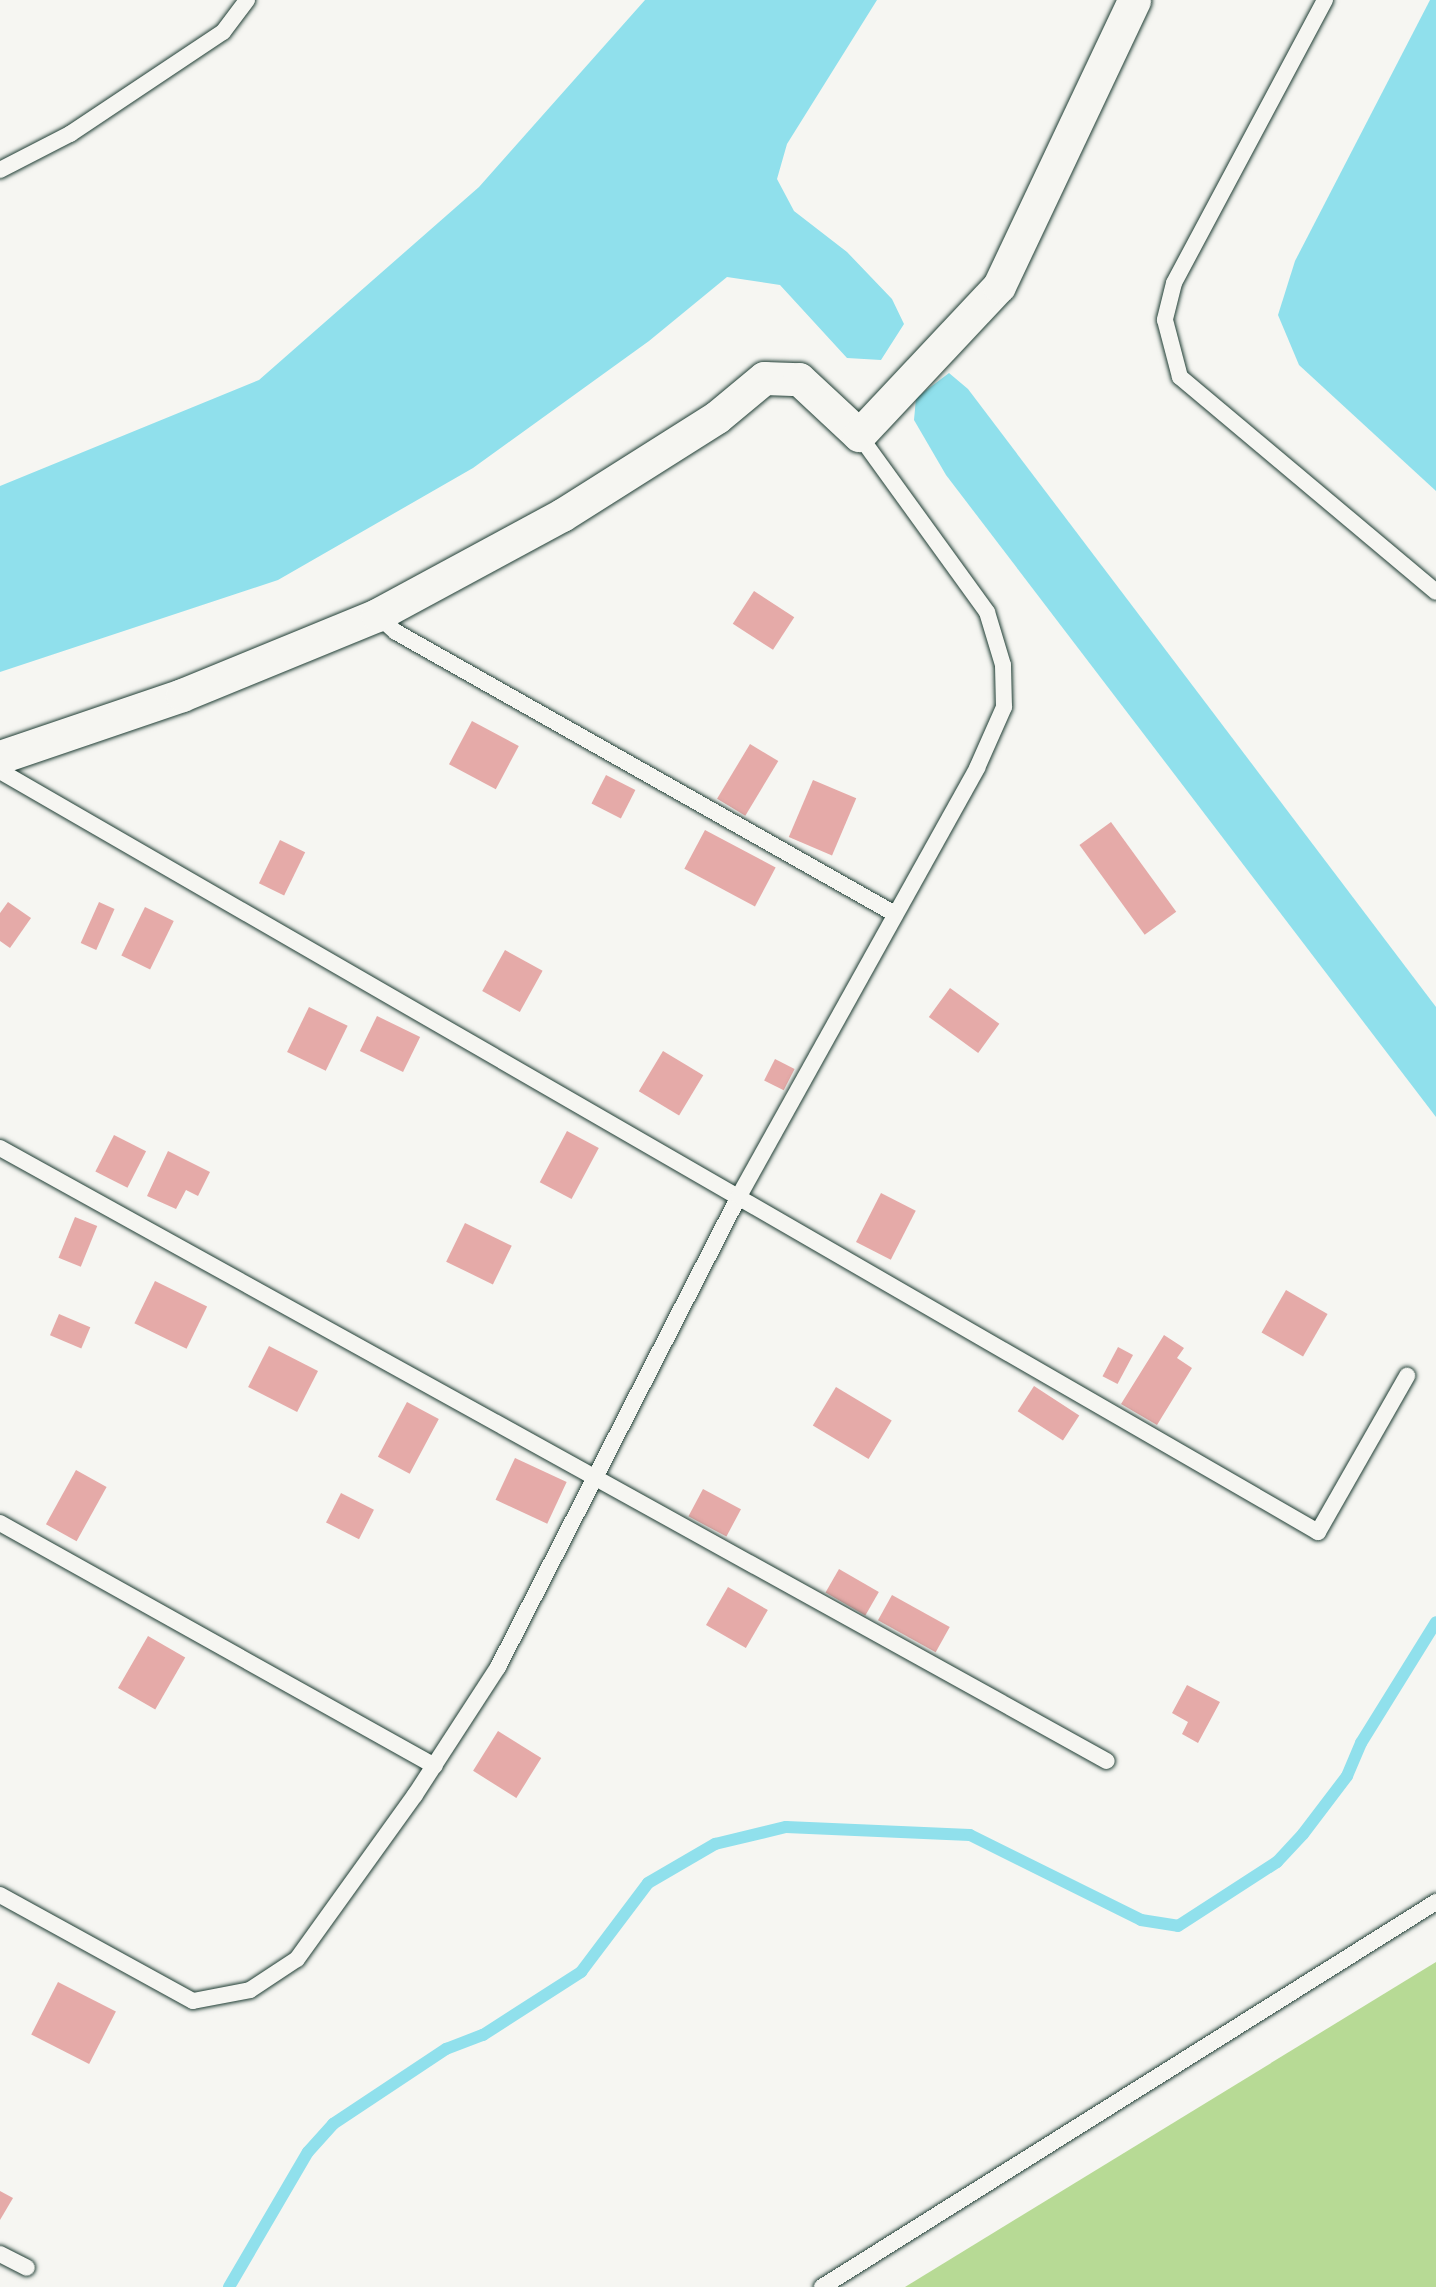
<!DOCTYPE html>
<html>
<head>
<meta charset="utf-8">
<style>
  body { margin:0 }
  #map { position:relative; width:1436px; height:2287px; overflow:hidden; background:#f6f6f2; font-family:"Balsamiq Sans",sans-serif }
  div>[style] { position:absolute }
  .green>* { inset:0; background:#b7da95 }
  .water>* { inset:0; background:#90e0ec }
  .stream>* { height:12px; margin:-6px; padding:0 6px; transform-origin:6px; border-radius:6px; background:#90e0ec }
  .building>* { inset:0; background:#e5aaa8; transform-origin:0 0 }
  .roads { filter:drop-shadow(0 0 2px #1f3d34) drop-shadow(0 0 2px #1f3d34) }
  .lane>* { height:16px; margin:-8px; padding:0 8px; transform-origin:8px; border-radius:8px; background:#f6f6f2 }
  .street>* { height:33px; margin:-16.5px; padding:0 16.5px; transform-origin:16.5px; border-radius:16.5px; background:#f6f6f2 }
  span { translate:-50% -50%; white-space:nowrap; text-align:center; line-height:1.15; -webkit-text-stroke:7px #f6f6f2; paint-order:stroke }
</style>
</head>
<body>
<div id="map">
  <div class="green">
    <i style="clip-path:polygon(1436px 1962px,1436px 2287px,905px 2287px)"></i>
  </div>
  <div class="water">
    <i style="clip-path:polygon(645px 0,877px 0,787px 144px,777px 179px,794px 211px,847px 252px,892px 299px,904px 324px,881px 360px,847px 358px,780px 285px,727px 277px,649px 341px,473px 468px,278px 580px,0 672px,0 486px,259px 380px,479px 187px)"></i>
    <i style="clip-path:polygon(1430px 0,1436px 0,1436px 491px,1299px 365px,1278px 315px,1295px 261px)"></i>
    <i style="clip-path:polygon(949px 373px,968px 389px,1436px 1007px,1436px 1117px,946px 475px,914px 420px,916px 398px)"></i>
  </div>
  <div class="stream">
    <i style="left:229px;top:2287px;width:156px;rotate:-59.7deg"></i>
    <i style="left:308px;top:2152px;width:38px;rotate:-48deg"></i>
    <i style="left:333px;top:2124px;width:136px;rotate:-33.6deg"></i>
    <i style="left:446px;top:2049px;width:40px;rotate:-21deg"></i>
    <i style="left:483px;top:2035px;width:117px;rotate:-32.7deg"></i>
    <i style="left:581px;top:1972px;width:111px;rotate:-53deg"></i>
    <i style="left:648px;top:1883px;width:78px;rotate:-30.2deg"></i>
    <i style="left:715px;top:1844px;width:73px;rotate:-13.5deg"></i>
    <i style="left:786px;top:1827px;width:184px;rotate:2.5deg"></i>
    <i style="left:970px;top:1835px;width:191px;rotate:26.4deg"></i>
    <i style="left:1141px;top:1920px;width:37px;rotate:9deg"></i>
    <i style="left:1178px;top:1926px;width:118px;rotate:-32.9deg"></i>
    <i style="left:1277px;top:1862px;width:38px;rotate:-47deg"></i>
    <i style="left:1303px;top:1834px;width:73px;rotate:-52.8deg"></i>
    <i style="left:1347px;top:1776px;width:36px;rotate:-67deg"></i>
    <i style="left:1361px;top:1743px;width:142px;rotate:-58.2deg"></i>
  </div>
  <div class="building">
    <i style="left:754px;top:591px;width:48px;height:39px;rotate:33deg"></i>
    <i style="left:472px;top:721px;width:53px;height:49px;rotate:28deg"></i>
    <i style="left:750px;top:744px;width:33px;height:64px;rotate:31deg"></i>
    <i style="left:606px;top:775px;width:33px;height:32px;rotate:27deg"></i>
    <i style="left:813px;top:780px;width:47px;height:62px;rotate:23deg"></i>
    <i style="left:1111px;top:822px;width:111px;height:39px;rotate:54deg"></i>
    <i style="left:705px;top:830px;width:80px;height:44px;rotate:28deg"></i>
    <i style="left:280px;top:840px;width:28px;height:48px;rotate:26deg"></i>
    <i style="clip-path:polygon(8px 902px,31px 918px,10px 948px,0 941px,0 913px)"></i>
    <i style="left:99px;top:902px;width:17px;height:45px;rotate:24deg"></i>
    <i style="left:145px;top:907px;width:32px;height:54px;rotate:26deg"></i>
    <i style="left:505px;top:950px;width:43px;height:47px;rotate:29deg"></i>
    <i style="left:950px;top:988px;width:61px;height:36px;rotate:36deg"></i>
    <i style="left:309px;top:1007px;width:43px;height:50px;rotate:26deg"></i>
    <i style="left:377px;top:1016px;width:48px;height:39px;rotate:26deg"></i>
    <i style="left:663px;top:1051px;width:47px;height:47px;rotate:31deg"></i>
    <i style="left:775px;top:1059px;width:22px;height:24px;rotate:27deg"></i>
    <i style="left:567px;top:1131px;width:36px;height:58px;rotate:28deg"></i>
    <i style="left:114px;top:1135px;width:36px;height:41px;rotate:27deg"></i>
    <i style="clip-path:polygon(168px 1151px,210px 1172px,198px 1196px,186px 1190px,176px 1209px,147px 1196px)"></i>
    <i style="left:881px;top:1193px;width:39px;height:55px;rotate:27deg"></i>
    <i style="left:75px;top:1217px;width:24px;height:44px;rotate:22deg"></i>
    <i style="left:465px;top:1223px;width:52px;height:43px;rotate:26deg"></i>
    <i style="left:155px;top:1281px;width:58px;height:47px;rotate:26deg"></i>
    <i style="left:1286px;top:1290px;width:48px;height:49px;rotate:30deg"></i>
    <i style="left:59px;top:1314px;width:34px;height:23px;rotate:23deg"></i>
    <i style="clip-path:polygon(1164px 1335px,1184px 1348px,1177px 1358px,1192px 1368px,1157px 1425px,1121px 1404px)"></i>
    <i style="left:269px;top:1346px;width:55px;height:46px;rotate:27deg"></i>
    <i style="left:1118px;top:1347px;width:17px;height:33px;rotate:28deg"></i>
    <i style="left:1034px;top:1386px;width:54px;height:30px;rotate:33deg"></i>
    <i style="left:836px;top:1387px;width:65px;height:45px;rotate:31deg"></i>
    <i style="left:407px;top:1402px;width:36px;height:62px;rotate:28deg"></i>
    <i style="left:515px;top:1458px;width:57px;height:46px;rotate:25deg"></i>
    <i style="left:76px;top:1470px;width:35px;height:62px;rotate:29deg"></i>
    <i style="left:703px;top:1489px;width:43px;height:31px;rotate:28deg"></i>
    <i style="left:341px;top:1493px;width:37px;height:33px;rotate:27deg"></i>
    <i style="left:839px;top:1569px;width:46px;height:27px;rotate:30deg"></i>
    <i style="left:728px;top:1587px;width:46px;height:44px;rotate:30deg"></i>
    <i style="left:892px;top:1595px;width:66px;height:29px;rotate:29deg"></i>
    <i style="left:148px;top:1636px;width:43px;height:60px;rotate:30deg"></i>
    <i style="clip-path:polygon(1187px 1685px,1220px 1702px,1198px 1743px,1182px 1734px,1188px 1722px,1172px 1713px)"></i>
    <i style="left:498px;top:1731px;width:51px;height:47px;rotate:32deg"></i>
    <i style="left:58px;top:1982px;width:65px;height:59px;rotate:27deg"></i>
    <i style="clip-path:polygon(0 2191px,13px 2198px,0 2220px)"></i>
  </div>
  <div class="roads">
    <div class="lane">
      <i style="left:1325px;top:0;width:321px;rotate:118.1deg"></i>
      <i style="left:1174px;top:283px;width:38px;rotate:104deg"></i>
      <i style="left:1165px;top:320px;width:59px;rotate:75.3deg"></i>
      <i style="left:1180px;top:377px;width:334px;rotate:40deg"></i>
      <i style="left:0;top:170px;width:79px;rotate:-27.2deg"></i>
      <i style="left:70px;top:134px;width:184px;rotate:-33.7deg"></i>
      <i style="left:223px;top:32px;width:40px;rotate:-53deg"></i>
      <i style="left:377px;top:615px;width:25px;rotate:42deg"></i>
      <i style="left:396px;top:632px;width:573px;rotate:29.47deg"></i>
      <i style="left:0;top:771px;width:1522px;rotate:30deg"></i>
      <i style="left:1318px;top:1532px;width:180px;rotate:-60.3deg"></i>
      <i style="left:0;top:1148px;width:1265px;rotate:28.98deg"></i>
      <i style="left:0;top:1523px;width:498px;rotate:29.2deg"></i>
      <i style="left:0;top:1895px;width:220px;rotate:28.8deg"></i>
      <i style="left:193px;top:2001px;width:58px;rotate:-10.9deg"></i>
      <i style="left:250px;top:1990px;width:56px;rotate:-33.4deg"></i>
      <i style="left:297px;top:1959px;width:202px;rotate:-54.3deg"></i>
      <i style="left:415px;top:1795px;width:153px;rotate:-57deg"></i>
      <i style="left:498px;top:1667px;width:529px;rotate:-62.9deg"></i>
      <i style="left:739px;top:1196px;width:490px;rotate:-60.9deg"></i>
      <i style="left:977px;top:768px;width:67px;rotate:-66.1deg"></i>
      <i style="left:1004px;top:707px;width:42px;rotate:-91.4deg"></i>
      <i style="left:1003px;top:665px;width:55px;rotate:-106.8deg"></i>
      <i style="left:987px;top:612px;width:218px;rotate:-125.9deg"></i>
      <i style="left:0;top:2254px;width:30px;rotate:27deg"></i>
      <i style="left:822px;top:2287px;width:725px;rotate:-32.09deg"></i>
    </div>
    <div class="street">
      <i style="left:0;top:757px;width:192px;rotate:-18.8deg"></i>
      <i style="left:182px;top:695px;width:211px;rotate:-22.3deg"></i>
      <i style="left:377px;top:615px;width:210px;rotate:-28.4deg"></i>
      <i style="left:562px;top:515px;width:183px;rotate:-32.3deg"></i>
      <i style="left:717px;top:417px;width:61px;rotate:-39.7deg"></i>
      <i style="left:764px;top:378px;width:35px;rotate:2deg"></i>
      <i style="left:799px;top:379px;width:82px;rotate:43deg"></i>
      <i style="left:859px;top:435px;width:204px;rotate:-46.8deg"></i>
      <i style="left:999px;top:286px;width:316px;rotate:-64.7deg"></i>
    </div>
  </div>
</div>
</body>
</html>
